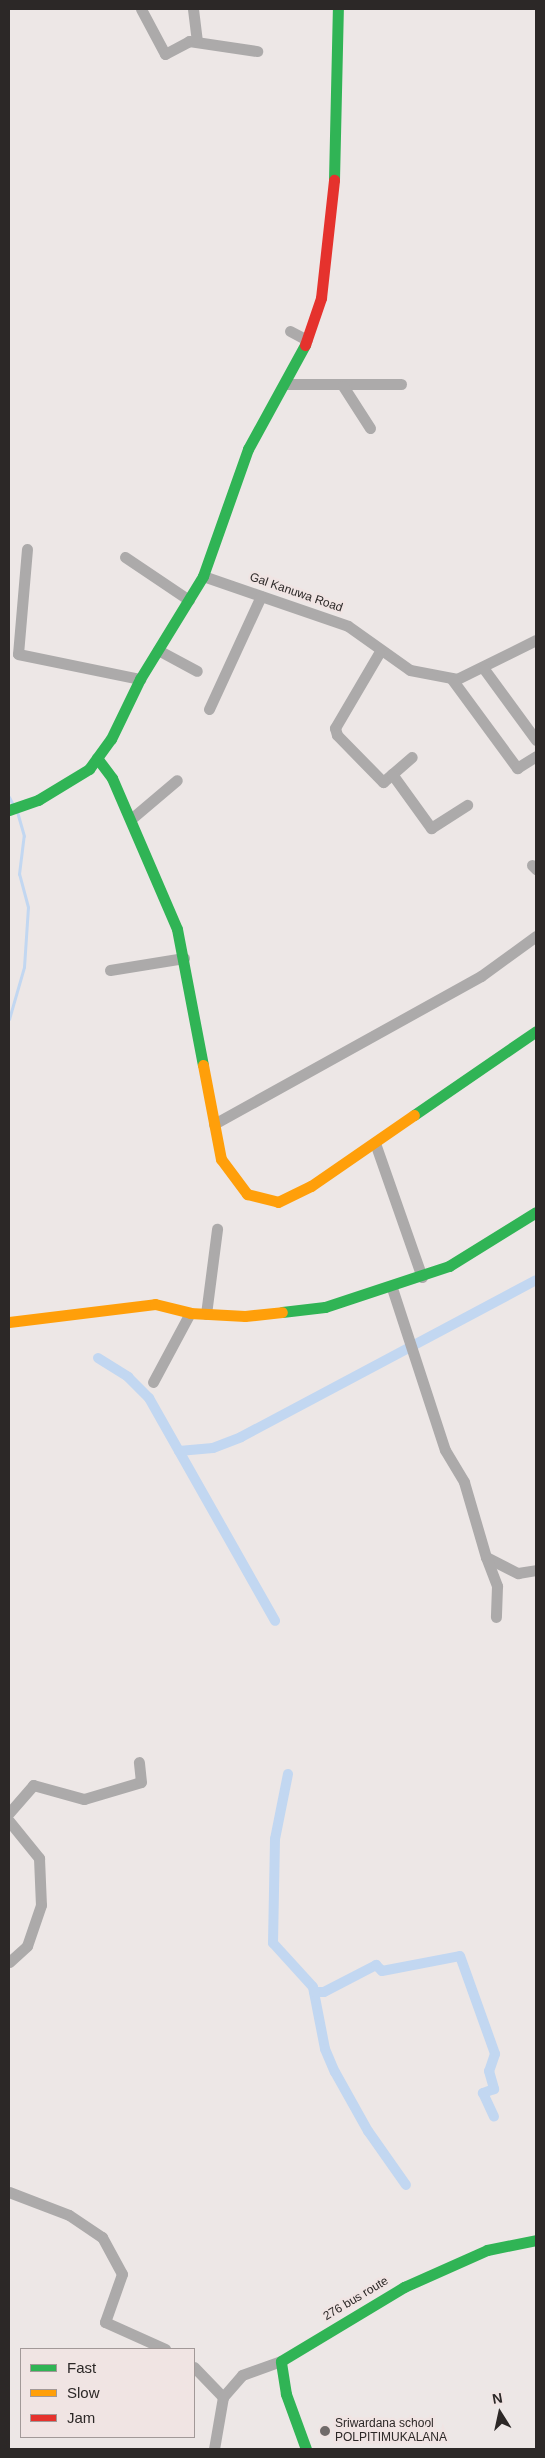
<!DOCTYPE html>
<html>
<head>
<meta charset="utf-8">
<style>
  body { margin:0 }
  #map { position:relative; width:545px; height:2458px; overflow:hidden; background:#ede7e6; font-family:Helvetica,sans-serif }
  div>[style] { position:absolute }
  .stream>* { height:3px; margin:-1.5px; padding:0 1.5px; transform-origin:1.5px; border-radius:1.5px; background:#c2d7f1 }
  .canal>* { height:10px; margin:-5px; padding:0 5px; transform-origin:5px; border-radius:5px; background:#c2d7f1 }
  .street>* { height:11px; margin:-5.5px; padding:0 5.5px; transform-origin:5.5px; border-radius:5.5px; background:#acaaaa }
  .fast>* { height:11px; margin:-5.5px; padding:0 5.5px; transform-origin:5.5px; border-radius:5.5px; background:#30b455 }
  .slow>* { height:11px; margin:-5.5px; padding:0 5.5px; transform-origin:5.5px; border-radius:5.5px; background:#ff9f0a }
  .jam>* { height:11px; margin:-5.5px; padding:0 5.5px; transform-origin:5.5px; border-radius:5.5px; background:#e5322d }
  .dots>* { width:14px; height:14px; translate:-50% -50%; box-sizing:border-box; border:2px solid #f0e4e3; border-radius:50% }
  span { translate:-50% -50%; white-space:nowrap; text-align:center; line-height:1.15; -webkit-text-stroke:5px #f0e4e3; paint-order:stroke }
  .street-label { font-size:12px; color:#2c2827 }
  .poi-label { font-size:12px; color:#2c2827 }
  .left { translate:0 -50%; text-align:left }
  .frame { position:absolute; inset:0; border:10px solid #2c2827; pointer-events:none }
  .legend { position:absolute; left:20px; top:2348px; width:175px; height:90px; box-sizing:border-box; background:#f0e4e3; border:1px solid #a29998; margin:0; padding:6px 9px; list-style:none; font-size:15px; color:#2c2827 }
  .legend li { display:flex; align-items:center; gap:10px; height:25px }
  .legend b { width:25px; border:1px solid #a29998 }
  .north { position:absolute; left:475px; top:2388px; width:50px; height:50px; -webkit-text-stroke:4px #f0e4e3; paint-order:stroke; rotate:350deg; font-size:14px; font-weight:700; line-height:20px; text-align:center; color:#2c2827 }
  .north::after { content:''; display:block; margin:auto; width:18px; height:22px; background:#2c2827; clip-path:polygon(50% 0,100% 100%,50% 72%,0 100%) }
</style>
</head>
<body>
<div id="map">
  <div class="stream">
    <i style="left:9px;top:797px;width:7px;rotate:63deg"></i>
    <i style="left:9px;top:1019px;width:54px;rotate:-73.9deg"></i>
    <i style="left:24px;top:967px;width:60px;rotate:-86.2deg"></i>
    <i style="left:28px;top:907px;width:34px;rotate:-105deg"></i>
    <i style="left:19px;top:874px;width:38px;rotate:-83deg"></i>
    <i style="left:24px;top:836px;width:26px;rotate:-106deg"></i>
  </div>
  <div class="canal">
    <i style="left:98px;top:1358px;width:36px;rotate:32deg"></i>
    <i style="left:128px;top:1377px;width:30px;rotate:45deg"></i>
    <i style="left:149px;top:1398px;width:256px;rotate:60.5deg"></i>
    <i style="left:179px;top:1451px;width:34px;rotate:-5deg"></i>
    <i style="left:213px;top:1448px;width:30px;rotate:-21deg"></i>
    <i style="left:241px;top:1437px;width:334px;rotate:-28deg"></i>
    <i style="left:288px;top:1774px;width:66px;rotate:101.3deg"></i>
    <i style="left:275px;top:1839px;width:104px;rotate:91.1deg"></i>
    <i style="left:273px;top:1943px;width:59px;rotate:47.7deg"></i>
    <i style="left:313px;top:1987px;width:63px;rotate:79deg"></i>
    <i style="left:325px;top:2049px;width:25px;rotate:67deg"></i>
    <i style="left:335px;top:2072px;width:68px;rotate:60.8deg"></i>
    <i style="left:368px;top:2131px;width:66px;rotate:54.9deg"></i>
    <i style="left:314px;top:1992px;width:10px"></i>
    <i style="left:324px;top:1992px;width:59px;rotate:-27.4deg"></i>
    <i style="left:376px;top:1965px;width:8px;rotate:45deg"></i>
    <i style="left:382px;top:1971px;width:79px;rotate:-10.9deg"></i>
    <i style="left:460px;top:1956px;width:104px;rotate:70.3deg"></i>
    <i style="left:495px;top:2054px;width:18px;rotate:109deg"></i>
    <i style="left:489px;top:2071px;width:19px;rotate:74deg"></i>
    <i style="left:494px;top:2089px;width:12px;rotate:160deg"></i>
    <i style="left:483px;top:2093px;width:26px;rotate:65deg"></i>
  </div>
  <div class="street">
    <i style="left:141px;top:9px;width:51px;rotate:61.9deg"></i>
    <i style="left:165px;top:54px;width:27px;rotate:-28deg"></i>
    <i style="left:189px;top:41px;width:69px;rotate:8.4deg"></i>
    <i style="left:193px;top:9px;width:32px;rotate:83deg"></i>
    <i style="left:290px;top:331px;width:19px;rotate:28deg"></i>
    <i style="left:287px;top:384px;width:114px"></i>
    <i style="left:343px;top:386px;width:50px;rotate:57.3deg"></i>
    <i style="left:27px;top:549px;width:105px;rotate:94.9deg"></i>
    <i style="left:18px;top:654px;width:125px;rotate:11.6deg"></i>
    <i style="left:125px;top:557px;width:77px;rotate:33.9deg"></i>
    <i style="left:203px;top:576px;width:153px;rotate:19deg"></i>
    <i style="left:348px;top:626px;width:76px;rotate:35.4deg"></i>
    <i style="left:410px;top:670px;width:48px;rotate:10.8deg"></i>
    <i style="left:457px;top:679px;width:88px;rotate:-26.3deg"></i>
    <i style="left:158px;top:650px;width:44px;rotate:28.3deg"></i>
    <i style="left:379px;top:653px;width:87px;rotate:120.4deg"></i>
    <i style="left:335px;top:728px;width:7px;rotate:74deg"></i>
    <i style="left:337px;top:735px;width:66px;rotate:45.6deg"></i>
    <i style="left:383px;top:782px;width:38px;rotate:-41deg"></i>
    <i style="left:484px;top:669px;width:88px;rotate:53.8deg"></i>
    <i style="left:451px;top:678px;width:112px;rotate:53.7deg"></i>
    <i style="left:517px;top:768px;width:22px;rotate:-32deg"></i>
    <i style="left:209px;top:709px;width:124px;rotate:-65.3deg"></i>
    <i style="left:392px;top:774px;width:67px;rotate:54.2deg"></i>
    <i style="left:431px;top:828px;width:43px;rotate:-32.6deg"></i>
    <i style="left:131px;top:819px;width:60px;rotate:-40.3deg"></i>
    <i style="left:532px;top:865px;width:6px;rotate:45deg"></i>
    <i style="left:110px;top:970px;width:75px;rotate:-9.2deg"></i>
    <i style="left:214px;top:1124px;width:305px;rotate:-29deg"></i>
    <i style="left:481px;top:976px;width:68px;rotate:-36deg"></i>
    <i style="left:375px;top:1143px;width:142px;rotate:70.7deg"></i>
    <i style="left:392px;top:1288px;width:170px;rotate:71.9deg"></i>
    <i style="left:445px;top:1450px;width:37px;rotate:59deg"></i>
    <i style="left:464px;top:1482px;width:78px;rotate:73.7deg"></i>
    <i style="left:486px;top:1557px;width:36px;rotate:27deg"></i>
    <i style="left:518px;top:1573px;width:18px;rotate:-9deg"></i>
    <i style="left:206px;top:1314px;width:86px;rotate:-82.6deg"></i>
    <i style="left:153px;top:1382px;width:78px;rotate:-61.8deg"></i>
    <i style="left:486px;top:1557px;width:31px;rotate:69deg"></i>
    <i style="left:497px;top:1586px;width:31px;rotate:92deg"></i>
    <i style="left:9px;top:1813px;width:37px;rotate:-49deg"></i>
    <i style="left:33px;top:1785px;width:53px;rotate:15.4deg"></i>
    <i style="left:84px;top:1799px;width:59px;rotate:-16.6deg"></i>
    <i style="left:141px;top:1782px;width:20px;rotate:-96deg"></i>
    <i style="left:9px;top:1821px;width:48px;rotate:51deg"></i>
    <i style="left:39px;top:1858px;width:47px;rotate:87.6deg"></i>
    <i style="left:41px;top:1905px;width:43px;rotate:108.9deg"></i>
    <i style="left:27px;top:1946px;width:24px;rotate:138deg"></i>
    <i style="left:9px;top:2192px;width:64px;rotate:21deg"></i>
    <i style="left:69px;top:2215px;width:40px;rotate:34deg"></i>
    <i style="left:102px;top:2237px;width:42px;rotate:61.6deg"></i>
    <i style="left:122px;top:2274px;width:51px;rotate:109.5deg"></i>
    <i style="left:105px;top:2322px;width:66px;rotate:24.2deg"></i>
    <i style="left:194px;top:2367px;width:42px;rotate:46deg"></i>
    <i style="left:214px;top:2449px;width:53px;rotate:-80.2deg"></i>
    <i style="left:223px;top:2397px;width:29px;rotate:-49deg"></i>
    <i style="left:242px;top:2375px;width:41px;rotate:-19.7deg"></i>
  </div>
  <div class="fast">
    <i style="left:334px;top:180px;width:171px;rotate:-88.7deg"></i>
    <i style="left:97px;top:758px;width:25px;rotate:53deg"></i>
    <i style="left:112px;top:778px;width:164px;rotate:66.7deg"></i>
    <i style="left:177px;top:929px;width:138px;rotate:79.2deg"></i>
    <i style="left:9px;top:810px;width:31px;rotate:-19deg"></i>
    <i style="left:38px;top:800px;width:60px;rotate:-31.3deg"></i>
    <i style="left:89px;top:769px;width:37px;rotate:-54deg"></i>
    <i style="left:111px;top:739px;width:67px;rotate:-64.2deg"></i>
    <i style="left:140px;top:679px;width:121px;rotate:-58.5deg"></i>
    <i style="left:203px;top:576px;width:135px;rotate:-70.5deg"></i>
    <i style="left:248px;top:449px;width:119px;rotate:-61.3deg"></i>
    <i style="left:414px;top:1115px;width:148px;rotate:-34.5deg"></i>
    <i style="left:282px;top:1312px;width:43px;rotate:-6.6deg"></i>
    <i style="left:325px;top:1307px;width:131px;rotate:-18.3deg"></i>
    <i style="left:449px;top:1266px;width:102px;rotate:-31.8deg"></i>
    <i style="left:306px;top:2449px;width:59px;rotate:-110deg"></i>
    <i style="left:286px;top:2394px;width:33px;rotate:-99deg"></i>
    <i style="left:281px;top:2361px;width:144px;rotate:-31deg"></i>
    <i style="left:404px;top:2287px;width:91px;rotate:-24deg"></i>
    <i style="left:487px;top:2250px;width:50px;rotate:-11.5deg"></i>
  </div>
  <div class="slow">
    <i style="left:203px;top:1065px;width:96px;rotate:79.2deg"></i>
    <i style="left:221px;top:1159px;width:44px;rotate:53.4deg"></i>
    <i style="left:247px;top:1194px;width:32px;rotate:14deg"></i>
    <i style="left:278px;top:1202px;width:37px;rotate:-26deg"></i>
    <i style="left:311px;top:1186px;width:125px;rotate:-34.6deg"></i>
    <i style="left:9px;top:1322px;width:147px;rotate:-7deg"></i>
    <i style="left:155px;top:1304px;width:36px;rotate:14deg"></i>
    <i style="left:190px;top:1313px;width:55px;rotate:3.1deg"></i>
    <i style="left:245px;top:1316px;width:37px;rotate:-6deg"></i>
  </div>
  <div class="jam">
    <i style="left:305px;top:345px;width:50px;rotate:-71.2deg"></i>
    <i style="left:321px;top:298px;width:119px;rotate:-83.7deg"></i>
  </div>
  <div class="dots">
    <i style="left:325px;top:2431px;background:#706b6a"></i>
  </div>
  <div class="street-label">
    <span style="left:296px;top:593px;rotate:19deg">Gal Kanuwa Road</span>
    <span style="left:356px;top:2299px;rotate:-31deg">276 bus route</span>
  </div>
  <div class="poi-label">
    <span class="left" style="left:335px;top:2431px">Sriwardana school<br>POLPITIMUKALANA</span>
  </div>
  <div class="frame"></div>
  <ul class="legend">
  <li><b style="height:6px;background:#30b455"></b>Fast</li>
  <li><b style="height:6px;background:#ff9f0a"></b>Slow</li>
  <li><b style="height:6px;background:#e5322d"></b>Jam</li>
  </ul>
  <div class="north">N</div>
</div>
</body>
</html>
